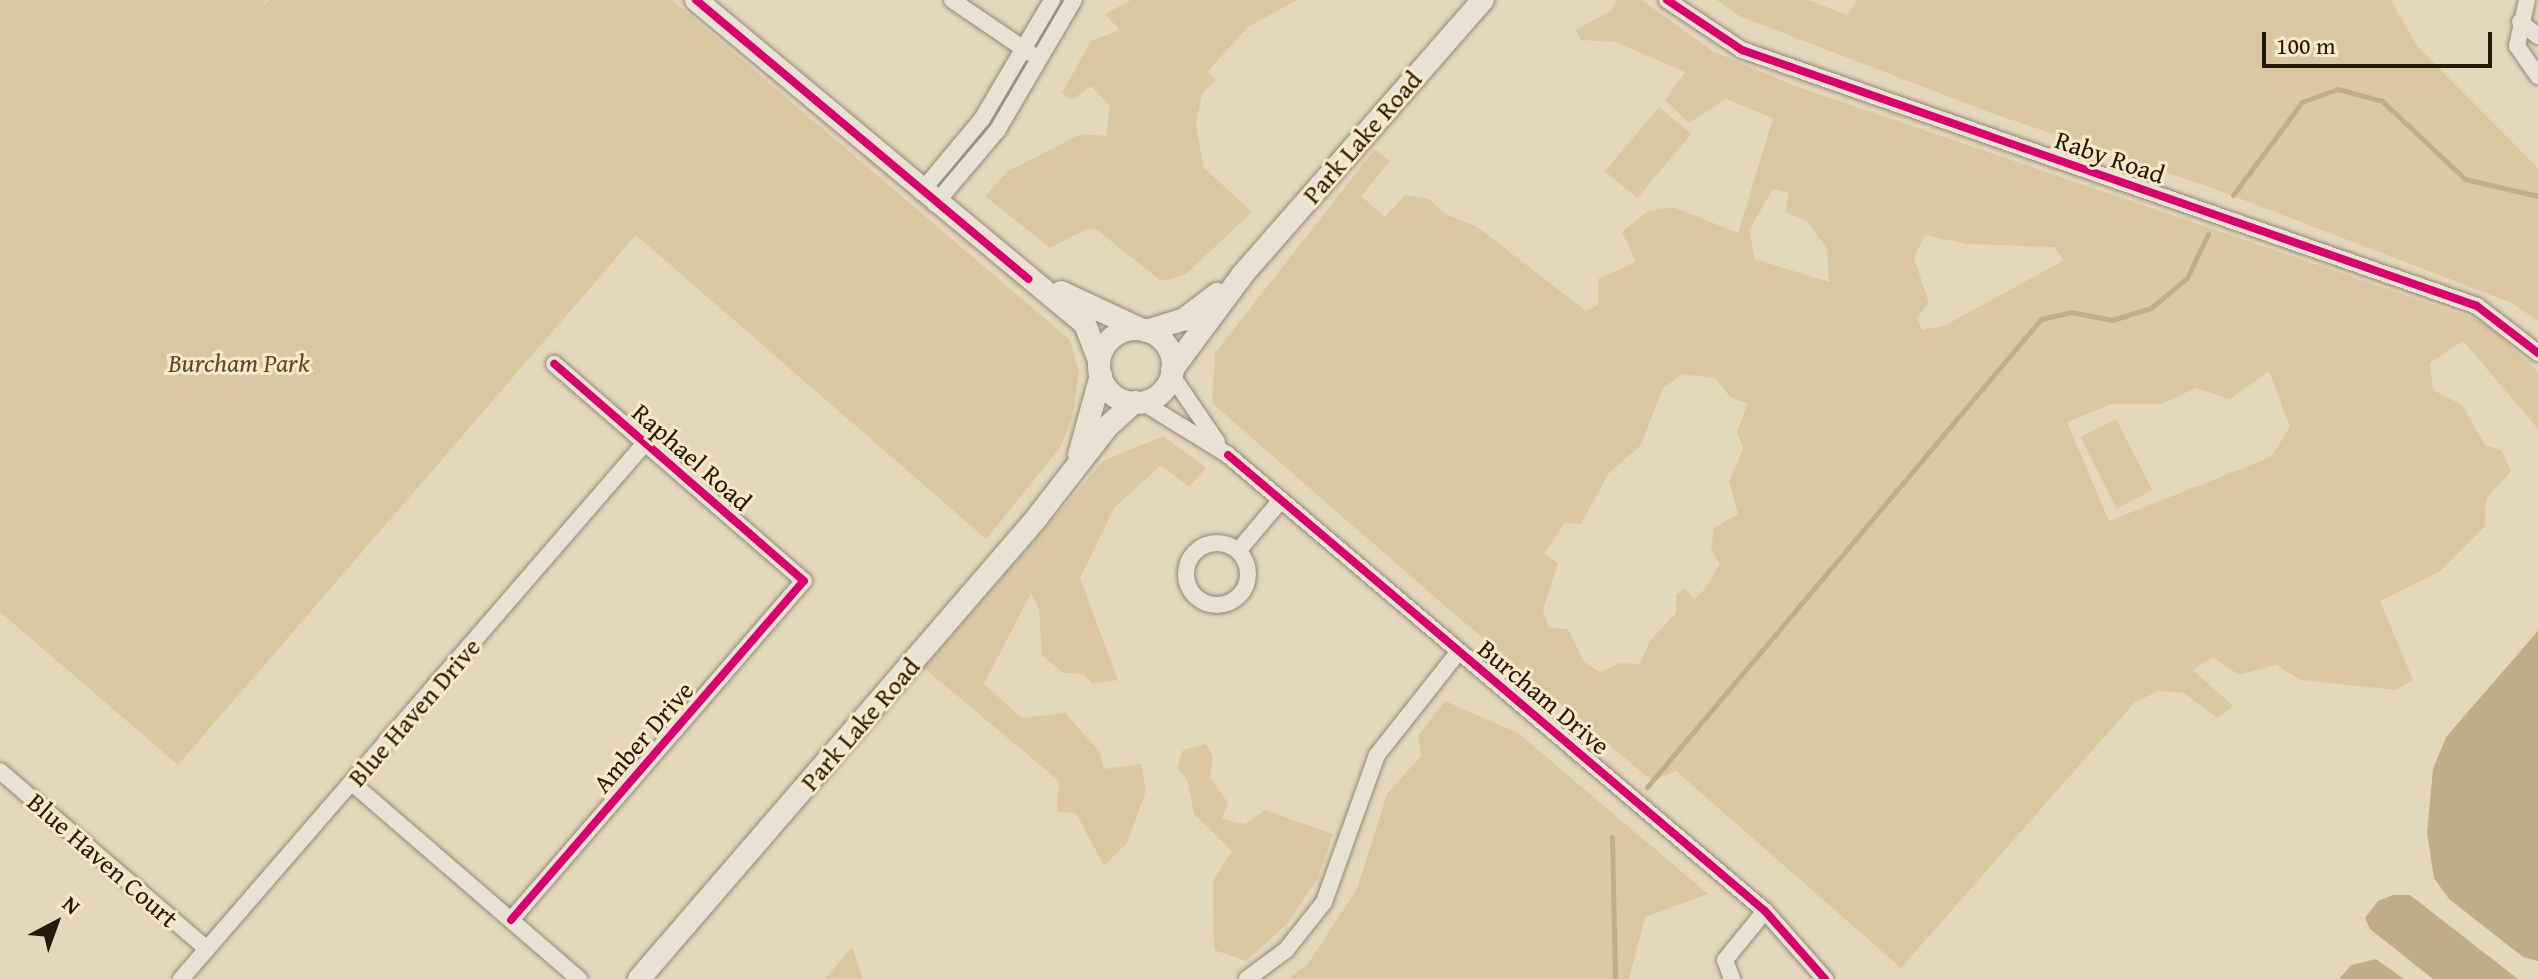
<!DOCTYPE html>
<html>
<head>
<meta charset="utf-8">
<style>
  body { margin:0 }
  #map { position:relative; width:2538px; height:979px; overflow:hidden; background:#e5d7bc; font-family:"Gentium Book Plus",serif }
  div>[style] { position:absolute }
  .green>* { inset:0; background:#dbc8a3; transform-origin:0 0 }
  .water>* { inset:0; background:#c0ac89 }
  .stream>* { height:5px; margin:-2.5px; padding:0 2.5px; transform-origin:2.5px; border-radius:2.5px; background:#c0ac89 }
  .roads { filter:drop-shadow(0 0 2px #918877) drop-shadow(0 0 2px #918877) }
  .street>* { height:16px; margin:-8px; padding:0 8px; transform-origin:8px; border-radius:8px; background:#e8e1d4 }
  .street>.ring { margin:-8px; padding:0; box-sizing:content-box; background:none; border:16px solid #e8e1d4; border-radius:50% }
  .secondary>* { height:22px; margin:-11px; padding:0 11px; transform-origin:11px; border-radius:11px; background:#e8e1d4 }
  .secondary>.ring { margin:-11px; padding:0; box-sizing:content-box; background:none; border:22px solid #e8e1d4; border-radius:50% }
  .cycleway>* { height:8px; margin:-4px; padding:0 4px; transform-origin:4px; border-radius:4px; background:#d6006c }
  span { translate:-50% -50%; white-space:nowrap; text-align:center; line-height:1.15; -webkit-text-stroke:6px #f9e9c8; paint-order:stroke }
  .street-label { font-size:26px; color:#271907 }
  .park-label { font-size:26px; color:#5b4a30; font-style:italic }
  .north { position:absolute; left:16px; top:883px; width:80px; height:80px; -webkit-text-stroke:6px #f9e9c8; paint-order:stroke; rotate:41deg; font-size:22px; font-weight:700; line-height:32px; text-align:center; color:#271907 }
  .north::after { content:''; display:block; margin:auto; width:28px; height:36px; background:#271907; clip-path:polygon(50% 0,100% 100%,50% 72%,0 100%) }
  .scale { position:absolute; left:2262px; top:32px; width:230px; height:36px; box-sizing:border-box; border:4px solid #271907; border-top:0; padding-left:10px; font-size:24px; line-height:28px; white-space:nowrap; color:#271907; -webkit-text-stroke:6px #f9e9c8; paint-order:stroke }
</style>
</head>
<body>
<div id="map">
  <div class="green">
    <i style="clip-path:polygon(0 0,266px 0,263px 6px,269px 0,672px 0,1070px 340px,1079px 372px,1073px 415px,1060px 448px,986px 539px,636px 235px,178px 765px,0 612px)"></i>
    <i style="clip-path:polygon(1131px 0,1297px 0,1248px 27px,1207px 72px,1216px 80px,1202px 93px,1196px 126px,1204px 168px,1252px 212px,1185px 275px,1161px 281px,1097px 230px,1086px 229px,1050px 248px,985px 196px,1008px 171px,1081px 134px,1106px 136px,1110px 106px,1091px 86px,1072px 100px,1062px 93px,1091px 41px,1120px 30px,1105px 14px)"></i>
    <i style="clip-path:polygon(evenodd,1617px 0,1642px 0,1712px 51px,1798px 87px,2484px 322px,2538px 371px,2538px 429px,2463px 341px,2430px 363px,2433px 390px,2462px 405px,2485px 445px,2502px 451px,2511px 471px,2486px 499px,2485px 526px,2439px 572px,2380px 601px,2413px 680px,2396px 690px,2301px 680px,2276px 665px,2239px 675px,2213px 657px,2193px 670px,2233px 706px,2217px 718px,2184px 693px,2159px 691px,2135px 702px,1901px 968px,1676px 771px,1652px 781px,1438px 600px,1212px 403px,1215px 353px,1375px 149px,1390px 161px,1361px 196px,1385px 217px,1405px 195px,1429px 199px,1445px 214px,1476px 226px,1586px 311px,1598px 305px,1598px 279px,1636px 262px,1622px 232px,1648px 211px,1673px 207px,1738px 233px,1773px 118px,1726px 99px,1689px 123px,1665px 100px,1685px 72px,1616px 42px,1581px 40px,1575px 30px,1611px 11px,1617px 0,1773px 189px,1789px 193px,1785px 212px,1807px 221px,1827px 249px,1829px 282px,1755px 259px,1749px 230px,1773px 189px,1617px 0,1925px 235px,1966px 244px,2054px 247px,2064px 260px,1946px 325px,1922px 330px,1917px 317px,1929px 303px,1914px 258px,1925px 235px,1617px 0,2269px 371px,2290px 427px,2271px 457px,2109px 521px,2067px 422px,2112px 404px,2162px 404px,2196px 388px,2230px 399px,2269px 371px,1617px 0,1683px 374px,1715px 378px,1730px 397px,1748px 404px,1737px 431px,1743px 449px,1729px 481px,1738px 514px,1714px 528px,1711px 549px,1720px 564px,1705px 589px,1694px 599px,1685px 588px,1676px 595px,1676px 613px,1650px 641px,1640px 664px,1620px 663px,1600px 672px,1584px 662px,1568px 629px,1549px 628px,1543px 610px,1558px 563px,1544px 553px,1565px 523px,1581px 524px,1608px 474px,1641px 445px,1663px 388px,1683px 374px)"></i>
    <i style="clip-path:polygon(1717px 0,1808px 0,1847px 15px,1857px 0,2391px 0,2417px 46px,2538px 168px,2538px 321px,2512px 303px,2207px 186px,1994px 114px,1739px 16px)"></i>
    <i style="left:1659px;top:107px;width:42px;height:84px;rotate:40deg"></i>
    <i style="left:2116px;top:419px;width:80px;height:40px;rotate:63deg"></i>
    <i style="clip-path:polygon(1163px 436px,1206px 468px,1189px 487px,1161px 465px,1114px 508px,1080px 578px,1118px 680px,1093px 684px,1083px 674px,1063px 673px,1042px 655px,1039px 609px,1031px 593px,984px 684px,1022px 718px,1065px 713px,1100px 752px,1104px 769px,1141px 764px,1146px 791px,1127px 843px,1104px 866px,1076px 813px,1057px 812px,1059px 781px,924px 668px,1103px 461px)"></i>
    <i style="clip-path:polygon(1445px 701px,1518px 733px,1708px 894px,1645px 917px,1629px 979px,1287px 979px,1307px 965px,1357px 889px,1387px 794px,1421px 756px,1418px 736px)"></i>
    <i style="clip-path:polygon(1206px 744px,1213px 756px,1210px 777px,1228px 803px,1222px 819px,1245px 824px,1265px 810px,1333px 834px,1318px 878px,1287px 924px,1246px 961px,1214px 950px,1213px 881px,1232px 851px,1194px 814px,1187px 779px,1177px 768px,1183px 750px)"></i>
    <i style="clip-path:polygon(852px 947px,863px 979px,825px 979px)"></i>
  </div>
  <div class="water">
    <i style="clip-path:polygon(2538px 631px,2538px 961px,2523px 957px,2449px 899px,2434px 878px,2427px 833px,2433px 769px,2446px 737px)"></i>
    <i style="clip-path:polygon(2393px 895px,2410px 895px,2518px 979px,2433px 979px,2370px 929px,2365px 918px,2378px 901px)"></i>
    <i style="clip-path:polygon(2376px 959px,2404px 979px,2339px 979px,2351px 965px)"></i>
  </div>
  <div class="stream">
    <i style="left:2233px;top:195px;width:116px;rotate:-53.4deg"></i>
    <i style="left:2302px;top:102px;width:38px;rotate:-20deg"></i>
    <i style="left:2338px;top:89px;width:46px;rotate:15.3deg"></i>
    <i style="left:2382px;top:101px;width:114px;rotate:43.2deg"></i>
    <i style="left:2465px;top:179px;width:75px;rotate:13.1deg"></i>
    <i style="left:1647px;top:787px;width:612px;rotate:-49.91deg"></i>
    <i style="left:2041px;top:319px;width:31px;rotate:-13deg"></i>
    <i style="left:2071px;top:312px;width:42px;rotate:11deg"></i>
    <i style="left:2112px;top:320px;width:41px;rotate:-17.1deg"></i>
    <i style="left:2151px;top:308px;width:47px;rotate:-39.8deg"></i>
    <i style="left:2187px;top:278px;width:49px;rotate:-64.5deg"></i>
    <i style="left:1612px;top:837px;width:142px;rotate:88.8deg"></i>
  </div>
  <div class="roads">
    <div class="street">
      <i style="left:952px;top:0;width:94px;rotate:34.2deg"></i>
      <i style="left:1667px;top:0;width:90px;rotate:33.7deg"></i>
      <i style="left:1742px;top:50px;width:778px;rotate:19.2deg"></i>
      <i style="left:2477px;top:306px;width:77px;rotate:37.6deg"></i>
      <i style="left:2527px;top:0;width:47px;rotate:102.3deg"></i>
      <i style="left:2517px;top:46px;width:37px;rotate:55deg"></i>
      <i style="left:2520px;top:22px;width:23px;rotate:38deg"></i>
      <i style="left:921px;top:192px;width:95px;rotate:-50.1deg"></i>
      <i style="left:982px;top:119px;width:138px;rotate:-59.5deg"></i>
      <i style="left:935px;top:204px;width:96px;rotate:-49.7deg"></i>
      <i style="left:997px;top:131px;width:152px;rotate:-59.6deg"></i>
      <i style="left:1172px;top:376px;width:80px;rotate:55.7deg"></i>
      <i style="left:1142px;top:402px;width:101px;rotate:31.6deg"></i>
      <i style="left:1228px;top:455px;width:704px;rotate:40.34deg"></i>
      <i style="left:1765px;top:911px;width:91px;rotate:48.6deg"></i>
      <i class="ring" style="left:1186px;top:543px;width:46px;height:46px"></i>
      <i style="left:1238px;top:551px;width:67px;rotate:-49.9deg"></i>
      <i style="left:0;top:771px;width:273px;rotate:40.7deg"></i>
      <i style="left:352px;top:783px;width:300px;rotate:40.8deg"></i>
      <i style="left:511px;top:920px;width:448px;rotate:-49.2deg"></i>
      <i style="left:804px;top:581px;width:331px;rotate:-139deg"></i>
      <i style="left:181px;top:979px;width:709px;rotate:-49.12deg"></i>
      <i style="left:1247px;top:979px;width:49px;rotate:-36.6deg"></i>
      <i style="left:1286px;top:950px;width:61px;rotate:-51.6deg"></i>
      <i style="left:1324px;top:902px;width:156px;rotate:-70.2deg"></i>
      <i style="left:1377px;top:755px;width:132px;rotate:-51.7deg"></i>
      <i style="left:1732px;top:979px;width:20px;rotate:-110deg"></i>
      <i style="left:1725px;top:960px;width:63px;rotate:-50.8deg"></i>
    </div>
    <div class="secondary">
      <i style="left:696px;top:0;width:506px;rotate:39.79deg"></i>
      <i style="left:1085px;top:324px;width:40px;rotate:69deg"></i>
      <i style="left:1061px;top:292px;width:85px;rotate:25.1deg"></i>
      <i class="ring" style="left:1099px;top:329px;width:52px;height:52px"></i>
      <i style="left:1146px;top:331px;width:39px;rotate:-17deg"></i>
      <i style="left:1183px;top:320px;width:43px;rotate:-37.4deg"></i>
      <i style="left:1172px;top:370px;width:119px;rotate:-53.5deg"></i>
      <i style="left:1243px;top:274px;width:364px;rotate:-48.8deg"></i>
      <i style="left:1079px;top:455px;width:83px;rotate:-74.6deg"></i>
      <i style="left:639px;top:979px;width:606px;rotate:-49.21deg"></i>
      <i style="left:1035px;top:520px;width:119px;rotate:-52.2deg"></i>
      <i style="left:1108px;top:426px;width:36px;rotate:-42deg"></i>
    </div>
  </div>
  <div class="cycleway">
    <i style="left:696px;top:0;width:434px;rotate:40deg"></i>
    <i style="left:1667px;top:0;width:90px;rotate:33.7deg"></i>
    <i style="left:1742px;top:50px;width:778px;rotate:19.2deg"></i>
    <i style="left:2477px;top:306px;width:77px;rotate:37.6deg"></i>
    <i style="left:1228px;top:455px;width:704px;rotate:40.34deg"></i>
    <i style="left:1765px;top:911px;width:91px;rotate:48.6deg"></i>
    <i style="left:511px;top:920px;width:448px;rotate:-49.2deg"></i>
    <i style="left:804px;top:581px;width:331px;rotate:-139deg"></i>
  </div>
  <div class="street-label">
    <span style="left:1362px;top:137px;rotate:-49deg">Park Lake Road</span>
    <span style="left:2110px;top:157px;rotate:19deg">Raby Road</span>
    <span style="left:692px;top:457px;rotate:41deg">Raphael Road</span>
    <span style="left:1544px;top:697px;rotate:40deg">Burcham Drive</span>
    <span style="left:414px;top:712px;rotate:-49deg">Blue Haven Drive</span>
    <span style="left:860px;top:724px;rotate:-49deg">Park Lake Road</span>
    <span style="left:643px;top:737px;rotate:-49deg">Amber Drive</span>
    <span style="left:103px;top:860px;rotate:41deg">Blue Haven Court</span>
  </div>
  <div class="park-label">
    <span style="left:239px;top:363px">Burcham Park</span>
  </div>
  <div class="north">N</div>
  <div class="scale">100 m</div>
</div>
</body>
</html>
